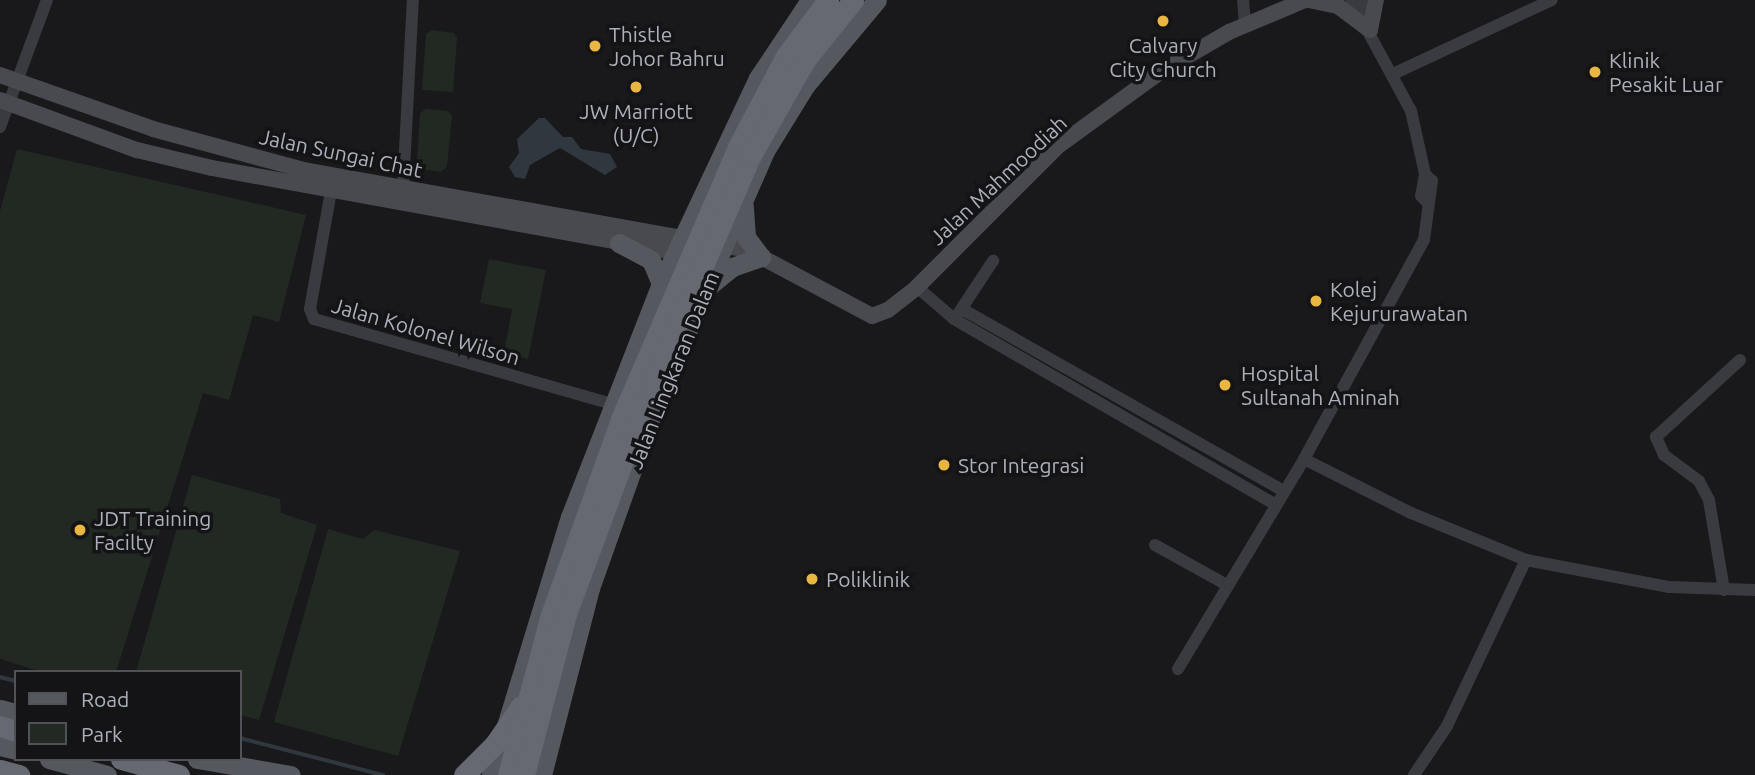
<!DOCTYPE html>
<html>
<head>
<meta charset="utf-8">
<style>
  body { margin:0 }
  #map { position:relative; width:1755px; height:775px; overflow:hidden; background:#19191b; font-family:Ubuntu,sans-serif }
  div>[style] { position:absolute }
  .green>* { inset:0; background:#212922 }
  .water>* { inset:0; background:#2f383f }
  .stream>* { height:3.5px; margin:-1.75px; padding:0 1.75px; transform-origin:1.75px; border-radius:1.75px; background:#2f383f }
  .street>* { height:12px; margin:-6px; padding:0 6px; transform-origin:6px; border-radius:6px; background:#3a3b40 }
  .secondary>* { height:16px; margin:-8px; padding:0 8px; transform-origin:8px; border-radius:8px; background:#484a50 }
  .primary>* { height:19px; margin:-9.5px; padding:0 9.5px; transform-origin:9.5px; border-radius:9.5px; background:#56585f }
  .highway>* { height:21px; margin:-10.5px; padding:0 10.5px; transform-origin:10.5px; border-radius:10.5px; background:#666971 }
  .dots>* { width:19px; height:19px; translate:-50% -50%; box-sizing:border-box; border:4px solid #141416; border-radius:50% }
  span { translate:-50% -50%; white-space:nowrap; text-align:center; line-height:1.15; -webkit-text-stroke:7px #141416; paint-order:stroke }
  .poi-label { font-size:21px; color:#acb0ba }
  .left { translate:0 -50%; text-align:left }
  .street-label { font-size:21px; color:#acb0ba }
  .legend { position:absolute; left:14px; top:670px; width:228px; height:91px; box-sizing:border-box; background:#141416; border:2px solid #515258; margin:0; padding:9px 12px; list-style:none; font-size:21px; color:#acb0ba }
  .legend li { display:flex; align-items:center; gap:14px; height:35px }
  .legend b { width:35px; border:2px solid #515258 }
</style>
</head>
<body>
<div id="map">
  <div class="green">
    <i style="clip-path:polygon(432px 30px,454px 33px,457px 38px,453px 92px,422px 90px,426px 34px)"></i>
    <i style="clip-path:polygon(426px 109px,448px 111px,452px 116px,447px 166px,441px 172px,421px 169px,417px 162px,420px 113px)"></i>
    <i style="clip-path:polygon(17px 149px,306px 215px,279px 322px,253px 315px,229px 400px,203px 393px,116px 672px,42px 672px,0 659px,0 211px)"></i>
    <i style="clip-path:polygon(489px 259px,546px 270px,528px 359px,504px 353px,512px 309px,480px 303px)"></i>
    <i style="clip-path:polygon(192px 475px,280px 499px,281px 513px,317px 525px,259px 720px,240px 715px,240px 672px,136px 672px)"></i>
    <i style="clip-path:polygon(328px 529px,363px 539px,374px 530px,460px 551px,398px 756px,274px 722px)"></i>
  </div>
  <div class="water">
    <i style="clip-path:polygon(539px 118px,545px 118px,563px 137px,572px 137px,581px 149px,610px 154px,617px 167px,605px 175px,560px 148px,530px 165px,525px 179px,515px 177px,509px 167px,519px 153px,517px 139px)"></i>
  </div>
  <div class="stream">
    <i style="left:0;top:677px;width:16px;rotate:14deg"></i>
    <i style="left:240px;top:738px;width:148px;rotate:14.5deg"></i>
  </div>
  <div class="street">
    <i style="left:1243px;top:0;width:25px;rotate:85deg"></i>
    <i style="left:1361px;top:0;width:27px;rotate:73deg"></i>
    <i style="left:1393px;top:74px;width:175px;rotate:-25deg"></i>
    <i style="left:0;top:127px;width:135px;rotate:-69.7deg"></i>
    <i style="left:1425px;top:174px;width:22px;rotate:100deg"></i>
    <i style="left:1421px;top:196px;width:10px;rotate:45deg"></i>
    <i style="left:403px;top:188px;width:188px;rotate:-87deg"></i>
    <i style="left:331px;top:191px;width:120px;rotate:100.1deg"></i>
    <i style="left:310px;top:309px;width:11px;rotate:68deg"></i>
    <i style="left:314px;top:319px;width:311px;rotate:15.9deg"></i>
    <i style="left:917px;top:287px;width:49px;rotate:40.9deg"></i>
    <i style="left:954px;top:319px;width:372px;rotate:30deg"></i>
    <i style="left:962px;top:309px;width:370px;rotate:29.5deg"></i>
    <i style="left:958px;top:314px;width:64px;rotate:-56.6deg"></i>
    <i style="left:1304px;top:459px;width:120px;rotate:26.8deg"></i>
    <i style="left:1411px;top:513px;width:124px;rotate:22.2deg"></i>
    <i style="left:1526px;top:560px;width:146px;rotate:10.7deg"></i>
    <i style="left:1669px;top:587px;width:86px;rotate:2deg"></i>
    <i style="left:1155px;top:545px;width:82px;rotate:29.1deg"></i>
    <i style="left:1724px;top:590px;width:91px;rotate:-99.5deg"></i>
    <i style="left:1709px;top:500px;width:21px;rotate:-118deg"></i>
    <i style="left:1699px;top:481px;width:44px;rotate:-143.4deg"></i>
    <i style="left:1664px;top:455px;width:20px;rotate:-114deg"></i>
    <i style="left:1656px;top:437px;width:114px;rotate:-42.5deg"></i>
    <i style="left:1178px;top:669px;width:245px;rotate:-59deg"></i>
    <i style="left:1304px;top:459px;width:250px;rotate:-61.3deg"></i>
    <i style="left:1424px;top:240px;width:60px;rotate:-82.3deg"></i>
    <i style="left:1432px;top:181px;width:10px;rotate:-135deg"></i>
    <i style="left:1425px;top:174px;width:65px;rotate:-102.5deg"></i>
    <i style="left:1411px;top:111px;width:126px;rotate:-118.4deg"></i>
    <i style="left:1414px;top:775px;width:59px;rotate:-56deg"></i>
    <i style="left:1447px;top:726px;width:184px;rotate:-64.6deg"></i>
  </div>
  <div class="secondary">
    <i style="left:1309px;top:0;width:30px;rotate:12deg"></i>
    <i style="left:1338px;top:6px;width:40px;rotate:37deg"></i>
    <i style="left:1370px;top:30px;width:31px;rotate:-79deg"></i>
    <i style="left:0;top:75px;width:162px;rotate:19.4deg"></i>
    <i style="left:153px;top:129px;width:156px;rotate:15.2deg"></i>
    <i style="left:304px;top:170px;width:451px;rotate:10.2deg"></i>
    <i style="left:748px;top:250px;width:140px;rotate:28deg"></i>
    <i style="left:872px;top:316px;width:17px;rotate:-21deg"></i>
    <i style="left:888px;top:310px;width:37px;rotate:-38deg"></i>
    <i style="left:917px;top:287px;width:199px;rotate:-45deg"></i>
    <i style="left:1058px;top:146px;width:126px;rotate:-36deg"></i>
    <i style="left:1160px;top:72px;width:80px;rotate:-30.1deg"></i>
    <i style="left:1229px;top:32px;width:82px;rotate:-22.8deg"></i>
    <i style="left:0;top:100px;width:146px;rotate:20.1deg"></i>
    <i style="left:137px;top:150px;width:77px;rotate:13.5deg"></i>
    <i style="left:212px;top:168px;width:482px;rotate:10.3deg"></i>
  </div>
  <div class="primary">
    <i style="left:619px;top:243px;width:36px;rotate:28deg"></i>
    <i style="left:651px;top:260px;width:26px;rotate:67deg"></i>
    <i style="left:710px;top:285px;width:28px;rotate:-39deg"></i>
    <i style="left:732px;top:267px;width:31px;rotate:-19deg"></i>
    <i style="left:761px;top:257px;width:25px;rotate:-127deg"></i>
    <i style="left:746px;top:237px;width:32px;rotate:-94deg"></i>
    <i style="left:0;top:709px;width:16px;rotate:14deg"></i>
    <i style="left:0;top:746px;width:16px;rotate:14deg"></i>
    <i style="left:49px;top:759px;width:60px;rotate:15.4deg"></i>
    <i style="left:197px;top:759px;width:95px;rotate:9.7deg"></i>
    <i style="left:491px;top:775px;width:270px;rotate:-73deg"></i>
    <i style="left:570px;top:517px;width:250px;rotate:-68.7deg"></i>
    <i style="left:661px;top:284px;width:228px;rotate:-64.8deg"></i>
    <i style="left:758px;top:78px;width:94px;rotate:-56.3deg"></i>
    <i style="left:542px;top:775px;width:193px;rotate:-75.6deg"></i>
    <i style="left:590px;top:588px;width:173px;rotate:-70.4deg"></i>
    <i style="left:648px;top:425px;width:195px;rotate:-67.1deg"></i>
    <i style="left:724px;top:245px;width:103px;rotate:-66.4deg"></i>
    <i style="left:765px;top:151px;width:76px;rotate:-58.4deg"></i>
    <i style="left:805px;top:86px;width:112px;rotate:-50.1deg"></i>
  </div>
  <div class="highway">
    <i style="left:0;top:726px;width:17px;rotate:17deg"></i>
    <i style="left:121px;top:759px;width:60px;rotate:15.4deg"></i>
    <i style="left:0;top:770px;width:20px;rotate:15deg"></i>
    <i style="left:464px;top:775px;width:44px;rotate:-45deg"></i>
    <i style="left:495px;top:744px;width:46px;rotate:-55.6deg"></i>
    <i style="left:508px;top:775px;width:166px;rotate:-75deg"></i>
    <i style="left:551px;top:615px;width:208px;rotate:-70.3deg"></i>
    <i style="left:621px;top:419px;width:296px;rotate:-66.7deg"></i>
    <i style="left:738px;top:147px;width:103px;rotate:-62.2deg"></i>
    <i style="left:786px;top:56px;width:70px;rotate:-53.1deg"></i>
    <i style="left:524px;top:775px;width:166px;rotate:-75.4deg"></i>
    <i style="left:566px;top:614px;width:241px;rotate:-69.6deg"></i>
    <i style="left:650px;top:388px;width:254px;rotate:-66.6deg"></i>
    <i style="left:751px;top:155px;width:109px;rotate:-60.4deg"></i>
    <i style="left:805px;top:60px;width:77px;rotate:-51.3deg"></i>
  </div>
  <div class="dots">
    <i style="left:1163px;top:21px;background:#eab642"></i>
    <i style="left:595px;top:46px;background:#eab642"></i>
    <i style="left:1595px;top:72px;background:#eab642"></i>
    <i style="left:636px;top:87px;background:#eab642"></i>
    <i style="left:1316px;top:301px;background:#eab642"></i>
    <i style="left:1225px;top:385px;background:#eab642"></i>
    <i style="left:944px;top:465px;background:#eab642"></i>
    <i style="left:80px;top:530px;background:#eab642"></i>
    <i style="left:812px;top:579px;background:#eab642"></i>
  </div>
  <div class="poi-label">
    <span class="left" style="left:609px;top:46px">Thistle<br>Johor Bahru</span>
    <span style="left:1163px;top:57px">Calvary<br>City Church</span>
    <span class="left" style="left:1609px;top:72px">Klinik<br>Pesakit Luar</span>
    <span style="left:636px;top:123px">JW Marriott<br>(U/C)</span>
    <span class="left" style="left:1330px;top:301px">Kolej<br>Kejururawatan</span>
    <span class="left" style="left:1241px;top:385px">Hospital<br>Sultanah Aminah</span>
    <span class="left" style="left:958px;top:465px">Stor Integrasi</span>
    <span class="left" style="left:94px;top:530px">JDT Training<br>Facilty</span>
    <span class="left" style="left:826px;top:579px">Poliklinik</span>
  </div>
  <div class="street-label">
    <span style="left:341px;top:153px;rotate:12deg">Jalan Sungai Chat</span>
    <span style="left:998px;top:180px;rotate:-43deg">Jalan Mahmoodiah</span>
    <span style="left:426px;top:331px;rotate:16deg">Jalan Kolonel Wilson</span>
    <span style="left:673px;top:370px;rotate:-68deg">Jalan Lingkaran Dalam</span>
  </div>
  <ul class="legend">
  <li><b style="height:9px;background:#56585f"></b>Road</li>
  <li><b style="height:19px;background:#212922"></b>Park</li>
  </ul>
</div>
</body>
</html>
